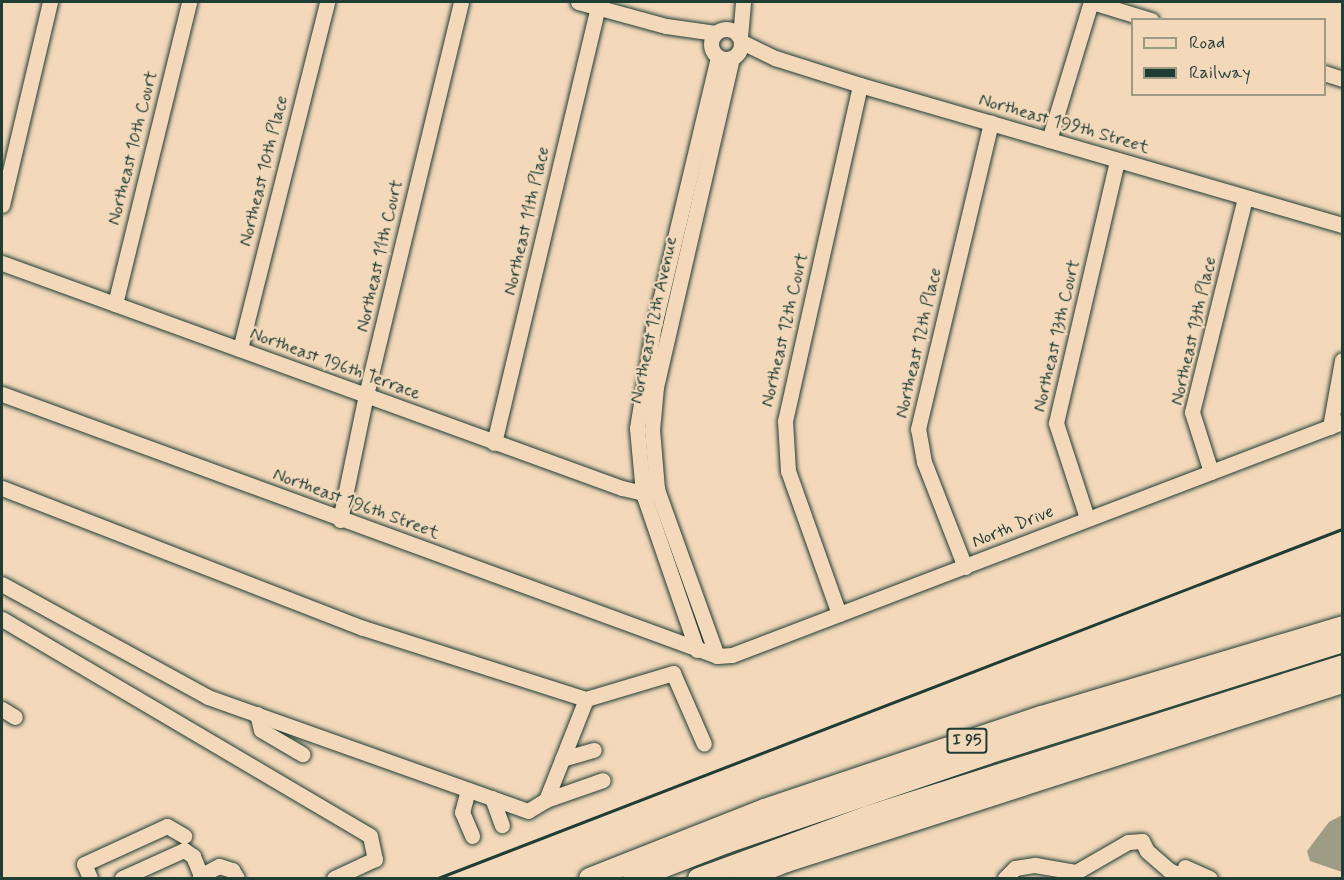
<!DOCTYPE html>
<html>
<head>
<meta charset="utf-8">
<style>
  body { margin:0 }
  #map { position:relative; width:1344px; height:880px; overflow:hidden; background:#f3d9ba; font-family:Mynerve,sans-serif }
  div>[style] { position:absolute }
  .water>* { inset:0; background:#9f9c85 }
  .roads { filter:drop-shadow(0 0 2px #1f3d34) drop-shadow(0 0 2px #1f3d34) }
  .minor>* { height:15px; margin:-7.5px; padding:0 7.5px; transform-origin:7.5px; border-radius:7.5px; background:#f3d9ba }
  .minor>.ring { margin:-7.5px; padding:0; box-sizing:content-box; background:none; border:15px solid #f3d9ba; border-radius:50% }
  .highway>* { height:21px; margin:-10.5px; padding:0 10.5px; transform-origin:10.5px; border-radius:10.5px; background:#f3d9ba }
  .rail>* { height:3px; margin:-1.5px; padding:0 1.5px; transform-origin:1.5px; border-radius:1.5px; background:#1f3d34 }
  span { translate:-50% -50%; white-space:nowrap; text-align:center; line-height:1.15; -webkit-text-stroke:4.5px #f3d9ba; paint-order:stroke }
  .shield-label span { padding:2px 4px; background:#f3d9ba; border:2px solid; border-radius:4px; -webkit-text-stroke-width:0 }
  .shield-label { font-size:16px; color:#1f3d34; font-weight:700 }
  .street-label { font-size:18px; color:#1f3d34 }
  .frame { position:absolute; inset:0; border:3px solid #1f3d34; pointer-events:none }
  .legend { position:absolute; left:1131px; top:18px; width:195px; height:78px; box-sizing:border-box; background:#f3d9ba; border:2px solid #9e9b84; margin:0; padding:8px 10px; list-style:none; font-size:18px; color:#1f3d34 }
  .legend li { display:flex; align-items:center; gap:12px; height:30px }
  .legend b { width:30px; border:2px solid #9e9b84 }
</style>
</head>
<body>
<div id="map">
  <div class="water">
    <i style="clip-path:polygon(1342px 815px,1342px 872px,1310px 861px,1307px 851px,1329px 822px)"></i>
  </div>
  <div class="roads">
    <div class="minor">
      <i style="left:578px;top:2px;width:91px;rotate:15.3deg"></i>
      <i style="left:666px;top:26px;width:50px;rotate:8deg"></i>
      <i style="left:1092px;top:2px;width:62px;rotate:17deg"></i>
      <i class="ring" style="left:711px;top:29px;width:15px;height:15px"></i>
      <i style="left:740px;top:37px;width:35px;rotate:-85deg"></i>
      <i style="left:742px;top:42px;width:37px;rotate:26deg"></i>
      <i style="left:775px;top:58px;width:89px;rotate:17.6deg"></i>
      <i style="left:860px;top:85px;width:502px;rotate:16.2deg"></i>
      <i style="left:1324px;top:73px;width:19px;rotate:18deg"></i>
      <i style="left:1049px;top:140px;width:144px;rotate:-73.1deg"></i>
      <i style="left:2px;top:205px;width:209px;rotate:-76.7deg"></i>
      <i style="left:2px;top:263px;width:660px;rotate:19.95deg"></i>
      <i style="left:622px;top:488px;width:22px;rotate:13deg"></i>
      <i style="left:643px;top:493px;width:15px;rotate:-16deg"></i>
      <i style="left:115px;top:304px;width:311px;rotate:-76.2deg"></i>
      <i style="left:240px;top:349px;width:358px;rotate:-75.9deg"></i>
      <i style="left:2px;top:394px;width:761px;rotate:20.12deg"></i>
      <i style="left:717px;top:656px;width:15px;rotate:-4deg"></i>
      <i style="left:732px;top:655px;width:653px;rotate:-20.91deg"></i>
      <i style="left:1330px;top:427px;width:68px;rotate:-79.8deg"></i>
      <i style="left:494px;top:443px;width:447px;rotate:-76.6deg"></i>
      <i style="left:1211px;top:472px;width:63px;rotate:-107.6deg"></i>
      <i style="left:1192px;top:412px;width:220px;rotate:-76.1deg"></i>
      <i style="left:2px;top:488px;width:387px;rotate:21.2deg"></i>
      <i style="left:363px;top:628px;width:234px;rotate:17.7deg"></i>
      <i style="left:586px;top:699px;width:109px;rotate:111.6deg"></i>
      <i style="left:546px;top:800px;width:21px;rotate:149deg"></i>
      <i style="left:528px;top:811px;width:340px;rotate:-160.4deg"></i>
      <i style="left:208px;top:697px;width:235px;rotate:-151.3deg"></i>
      <i style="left:1087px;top:518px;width:100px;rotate:-108.1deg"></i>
      <i style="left:1056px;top:423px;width:270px;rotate:-76.9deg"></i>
      <i style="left:340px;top:520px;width:128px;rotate:-78.3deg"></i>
      <i style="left:366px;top:395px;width:404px;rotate:-76.4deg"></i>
      <i style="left:965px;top:567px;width:113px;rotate:-111.3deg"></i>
      <i style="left:924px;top:462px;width:34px;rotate:-100deg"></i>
      <i style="left:918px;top:429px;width:315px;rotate:-76.6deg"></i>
      <i style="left:839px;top:614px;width:152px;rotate:-109.6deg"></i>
      <i style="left:788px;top:471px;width:50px;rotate:-93.4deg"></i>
      <i style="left:785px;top:421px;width:344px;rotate:-77.4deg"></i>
      <i style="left:2px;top:619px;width:427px;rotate:30.5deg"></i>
      <i style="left:370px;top:836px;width:24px;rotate:78deg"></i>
      <i style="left:375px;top:859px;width:45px;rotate:155.1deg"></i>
      <i style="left:697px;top:650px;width:166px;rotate:-109deg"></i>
      <i style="left:643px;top:493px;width:65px;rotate:-95.3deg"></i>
      <i style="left:637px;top:428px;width:99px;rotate:-80.7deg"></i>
      <i style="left:653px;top:330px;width:281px;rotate:-76.6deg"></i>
      <i style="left:717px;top:656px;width:177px;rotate:-109.8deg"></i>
      <i style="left:657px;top:489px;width:59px;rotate:-94.8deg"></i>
      <i style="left:652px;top:430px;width:43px;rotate:-84.7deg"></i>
      <i style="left:656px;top:387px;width:338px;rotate:-77deg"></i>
      <i style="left:586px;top:699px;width:91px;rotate:-16.6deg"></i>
      <i style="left:673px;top:673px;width:77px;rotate:66.4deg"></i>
      <i style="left:2px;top:709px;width:15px;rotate:32deg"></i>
      <i style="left:257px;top:714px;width:16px;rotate:76deg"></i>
      <i style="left:261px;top:730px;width:48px;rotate:30.3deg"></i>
      <i style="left:562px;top:759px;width:33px;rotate:-16deg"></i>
      <i style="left:468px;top:790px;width:23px;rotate:105deg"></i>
      <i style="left:462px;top:812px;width:26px;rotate:67deg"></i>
      <i style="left:492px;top:798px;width:29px;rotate:70deg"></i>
      <i style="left:546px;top:800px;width:60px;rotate:-19.3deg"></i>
      <i style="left:1185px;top:867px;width:27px;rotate:24deg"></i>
      <i style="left:200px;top:876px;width:21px;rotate:-28deg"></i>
      <i style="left:219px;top:866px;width:14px;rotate:17deg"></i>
      <i style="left:232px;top:870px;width:9px;rotate:58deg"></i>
      <i style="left:90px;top:878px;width:15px;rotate:-113deg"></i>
      <i style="left:84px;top:864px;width:91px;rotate:-24.6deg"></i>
      <i style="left:167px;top:826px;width:20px;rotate:30deg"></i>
      <i style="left:122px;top:878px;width:68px;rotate:-24.3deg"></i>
      <i style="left:184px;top:850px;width:11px;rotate:34deg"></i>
      <i style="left:193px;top:856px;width:24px;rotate:68deg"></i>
      <i style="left:1005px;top:878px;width:14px;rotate:-45deg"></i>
      <i style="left:1015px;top:868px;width:20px;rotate:-9deg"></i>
      <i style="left:1035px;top:865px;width:42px;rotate:9.7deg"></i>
      <i style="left:1076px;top:872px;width:60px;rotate:-30deg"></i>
      <i style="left:1128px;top:842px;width:14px;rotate:-4deg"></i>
      <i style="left:1142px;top:841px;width:11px;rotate:63deg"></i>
      <i style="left:1147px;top:851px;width:29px;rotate:41deg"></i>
      <i style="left:1169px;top:870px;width:12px;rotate:24deg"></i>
      <i style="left:1180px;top:875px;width:9px;rotate:-21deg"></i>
    </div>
    <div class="highway">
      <i style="left:589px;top:878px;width:188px;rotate:-21.5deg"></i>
      <i style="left:764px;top:809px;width:292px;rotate:-18.6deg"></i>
      <i style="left:1041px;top:716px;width:314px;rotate:-16.6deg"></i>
      <i style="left:633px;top:878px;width:100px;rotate:-21.2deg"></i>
      <i style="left:726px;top:842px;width:276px;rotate:-18.8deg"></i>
      <i style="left:987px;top:753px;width:372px;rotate:-17.5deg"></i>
      <i style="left:698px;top:878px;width:180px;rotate:-20.1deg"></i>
      <i style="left:867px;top:816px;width:498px;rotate:-17.6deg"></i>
      <i style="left:743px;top:878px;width:46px;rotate:-21.6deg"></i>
      <i style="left:786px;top:861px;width:584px;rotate:-17.85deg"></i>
    </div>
  </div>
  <div class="rail">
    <i style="left:438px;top:878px;width:969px;rotate:-21.11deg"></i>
  </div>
  <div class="shield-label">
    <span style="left:967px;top:741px">I 95</span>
  </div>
  <div class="street-label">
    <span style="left:1064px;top:124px;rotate:16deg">Northeast 199th Street</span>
    <span style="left:133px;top:148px;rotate:-76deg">Northeast 10th Court</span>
    <span style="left:264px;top:171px;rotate:-76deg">Northeast 10th Place</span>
    <span style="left:527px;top:221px;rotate:-77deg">Northeast 11th Place</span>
    <span style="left:380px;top:256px;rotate:-77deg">Northeast 11th Court</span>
    <span style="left:654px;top:320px;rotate:-78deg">Northeast 12th Avenue</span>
    <span style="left:785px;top:330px;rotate:-77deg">Northeast 12th Court</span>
    <span style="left:1194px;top:331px;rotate:-77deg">Northeast 13th Place</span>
    <span style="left:1057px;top:336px;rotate:-77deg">Northeast 13th Court</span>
    <span style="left:919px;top:343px;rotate:-77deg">Northeast 12th Place</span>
    <span style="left:335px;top:364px;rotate:20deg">Northeast 196th Terrace</span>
    <span style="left:356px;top:504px;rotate:20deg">Northeast 196th Street</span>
    <span style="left:1013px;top:527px;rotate:-22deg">North Drive</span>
  </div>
  <div class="frame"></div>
  <ul class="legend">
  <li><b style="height:8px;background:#f3d9ba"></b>Road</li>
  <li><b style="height:8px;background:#1f3d34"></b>Railway</li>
  </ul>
</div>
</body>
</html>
